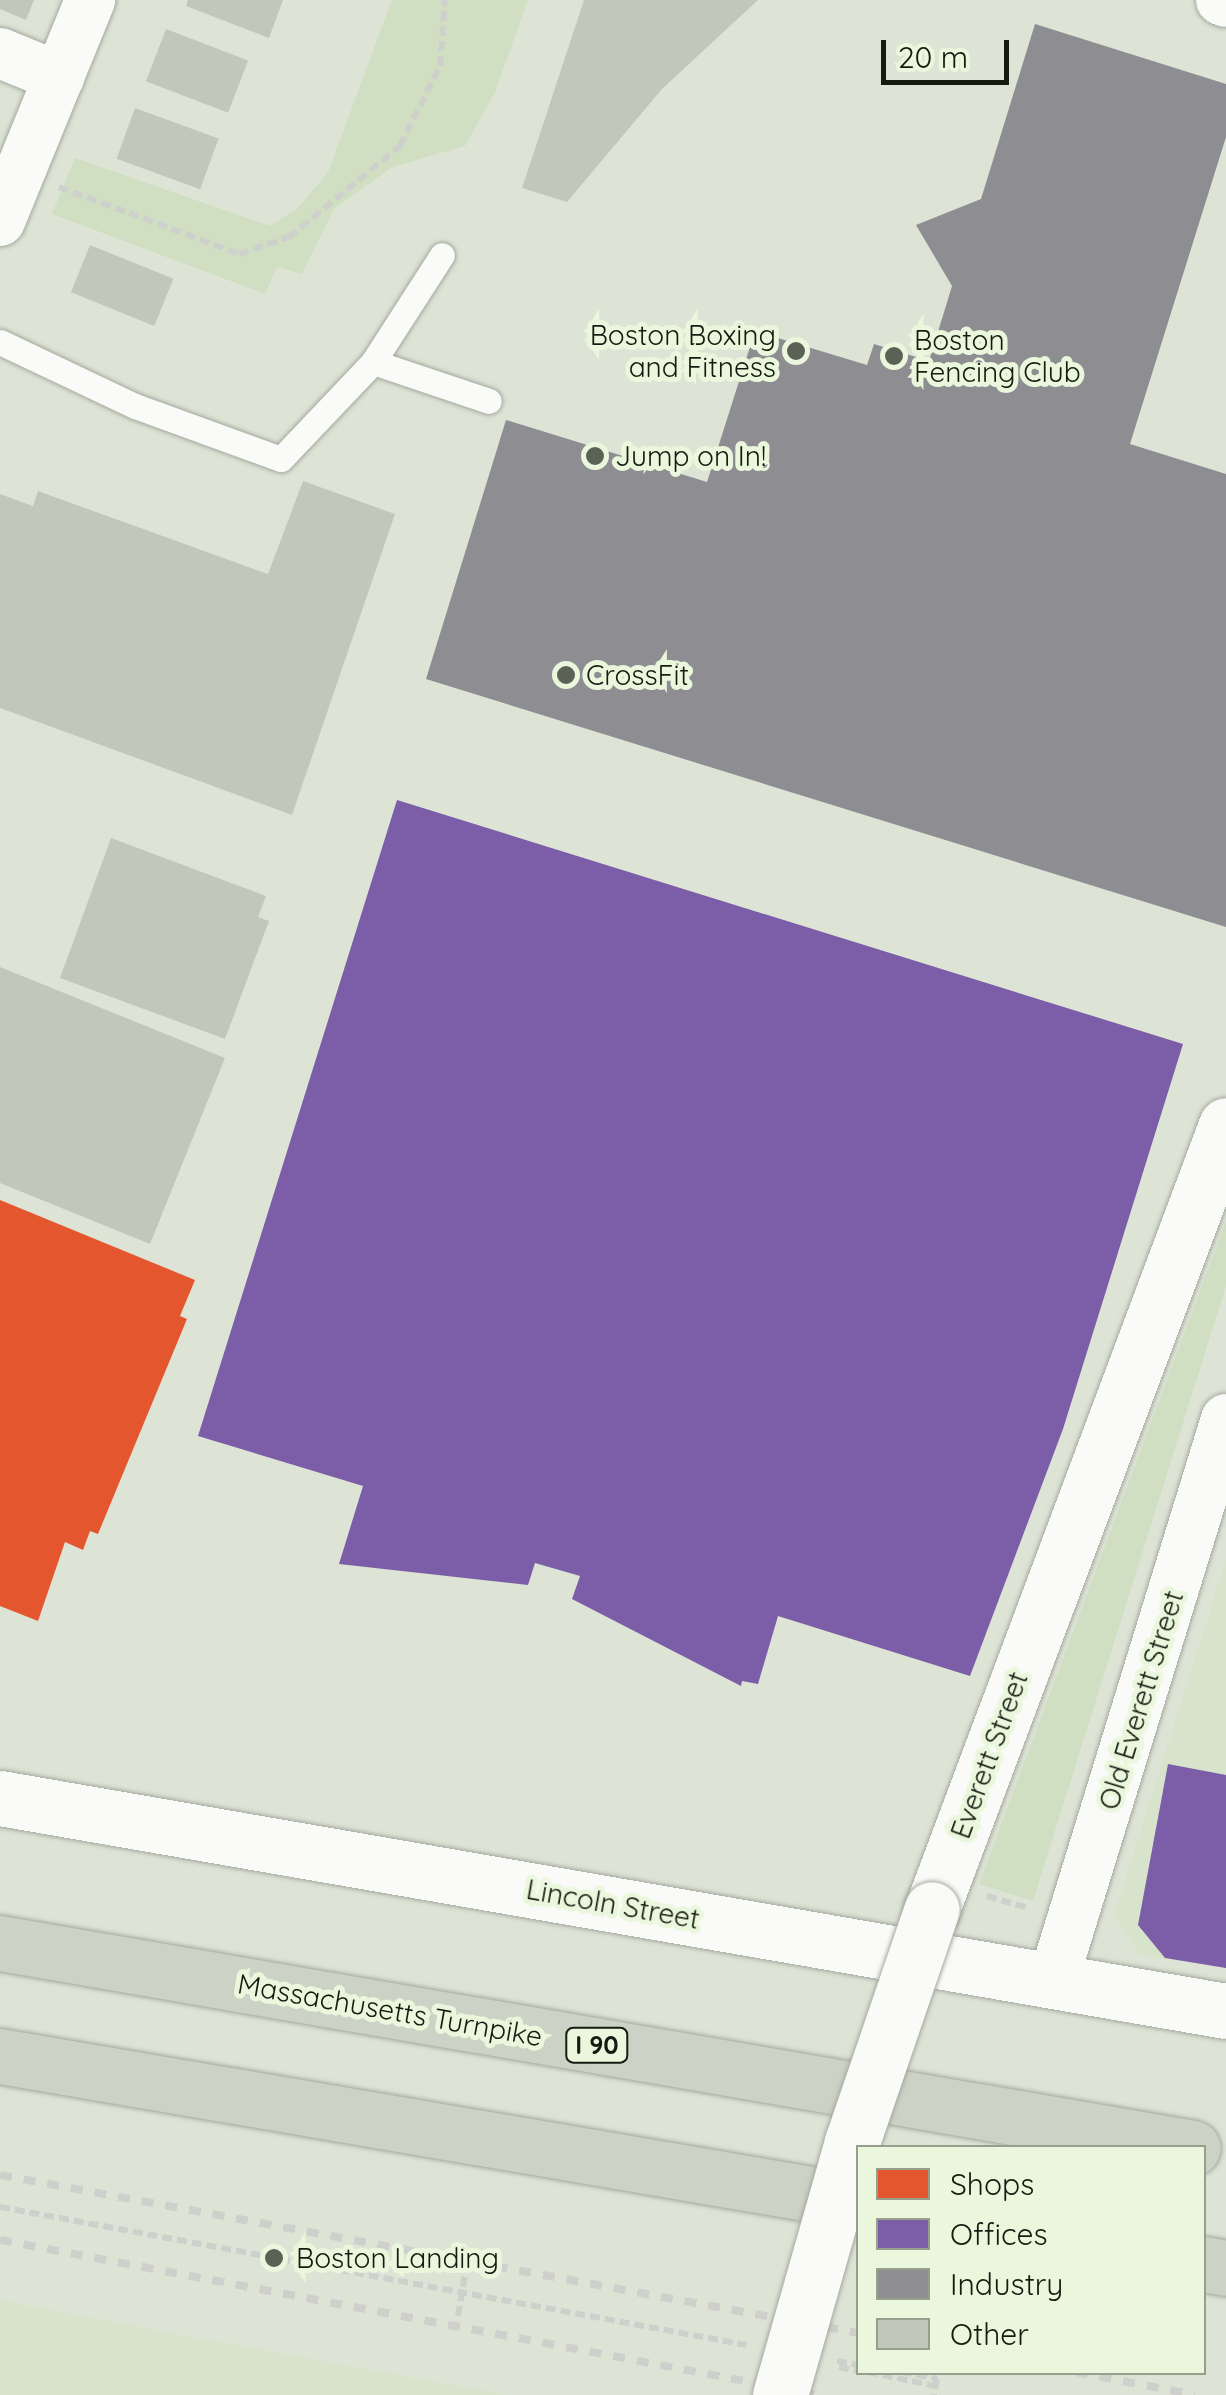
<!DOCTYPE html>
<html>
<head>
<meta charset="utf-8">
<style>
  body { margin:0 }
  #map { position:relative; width:1226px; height:2395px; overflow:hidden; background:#dde4d6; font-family:Quicksand,sans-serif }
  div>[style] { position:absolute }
  .built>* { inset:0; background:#d8e3cb }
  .green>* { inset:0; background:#d0dec2 }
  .shops>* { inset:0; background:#e4572e }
  .offices>* { inset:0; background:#7b5ea7 }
  .industry>* { inset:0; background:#8d8d92 }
  .building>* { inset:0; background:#c2c7bc; transform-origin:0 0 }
  .path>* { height:6px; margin-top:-3px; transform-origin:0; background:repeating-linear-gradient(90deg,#ced0cc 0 10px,transparent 0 15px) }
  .roads { filter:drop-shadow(0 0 2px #a4a99e) drop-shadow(0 0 2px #a4a99e) }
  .service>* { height:25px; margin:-12.5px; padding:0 12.5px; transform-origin:12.5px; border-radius:12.5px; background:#fafbf9 }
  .minor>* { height:50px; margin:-25px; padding:0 25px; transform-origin:25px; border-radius:25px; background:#fafbf9 }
  .tertiary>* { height:55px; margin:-27.5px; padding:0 27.5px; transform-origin:27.5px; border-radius:27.5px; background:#fafbf9 }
  .motorway>* { height:55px; margin:-27.5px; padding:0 27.5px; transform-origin:27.5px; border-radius:27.5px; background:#ccd2c5 }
  .rail>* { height:8px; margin-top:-4px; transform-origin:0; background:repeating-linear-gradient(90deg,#cfd0cc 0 12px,transparent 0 24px) }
  .bridges { filter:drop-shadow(0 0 2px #a4a99e) drop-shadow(0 0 2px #a4a99e) }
  .tertiary-bridge>* { height:55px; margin:-27.5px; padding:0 27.5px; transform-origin:27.5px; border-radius:27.5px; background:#fafbf9 }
  .dots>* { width:28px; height:28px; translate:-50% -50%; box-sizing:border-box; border:5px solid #eaf7dd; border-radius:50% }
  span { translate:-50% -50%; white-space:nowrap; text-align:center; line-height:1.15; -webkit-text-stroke:10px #eaf7dd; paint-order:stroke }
  .shield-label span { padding:2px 8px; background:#eaf7dd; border:2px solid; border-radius:8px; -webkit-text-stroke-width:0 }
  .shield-label { font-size:25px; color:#161b11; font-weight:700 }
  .poi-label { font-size:28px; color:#161b11 }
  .right { translate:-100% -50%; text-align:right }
  .left { translate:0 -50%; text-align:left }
  .street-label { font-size:28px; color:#161b11 }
  .legend { position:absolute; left:856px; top:2145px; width:350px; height:230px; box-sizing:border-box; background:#eaf7dd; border:2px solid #959f8b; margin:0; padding:12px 18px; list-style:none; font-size:30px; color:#161b11 }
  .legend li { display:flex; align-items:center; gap:20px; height:50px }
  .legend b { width:50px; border:2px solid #959f8b }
  .scale { position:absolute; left:881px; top:40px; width:128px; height:45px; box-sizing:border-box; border:5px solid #161b11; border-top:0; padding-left:12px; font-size:30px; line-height:35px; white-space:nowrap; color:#161b11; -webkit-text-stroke:8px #eaf7dd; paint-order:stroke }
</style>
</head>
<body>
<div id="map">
  <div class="built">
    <i style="clip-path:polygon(1226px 1559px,1226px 1968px,1140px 1955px,1114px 1915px)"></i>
    <i style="clip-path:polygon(0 2300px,176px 2334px,507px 2395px,0 2395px)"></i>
  </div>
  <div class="green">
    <i style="clip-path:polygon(392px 0,528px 0,495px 92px,465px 146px,392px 167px,334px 209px,302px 274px,277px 267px,265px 294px,52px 214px,75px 158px,270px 226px,298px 208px,328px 172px)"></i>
    <i style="clip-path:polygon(1226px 1222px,1226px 1286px,1033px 1901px,979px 1884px)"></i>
  </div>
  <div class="shops">
    <i style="clip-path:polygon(0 1200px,195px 1280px,180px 1316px,187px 1319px,98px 1534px,90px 1531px,83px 1550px,65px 1542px,38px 1621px,0 1606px)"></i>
  </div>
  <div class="offices">
    <i style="clip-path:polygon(397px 800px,1183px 1044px,1063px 1429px,970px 1676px,778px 1616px,758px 1684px,742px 1681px,741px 1686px,572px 1599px,580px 1576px,535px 1563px,528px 1585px,339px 1564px,363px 1486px,198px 1436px)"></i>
    <i style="clip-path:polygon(1168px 1764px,1226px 1775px,1226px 1968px,1165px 1958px,1138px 1925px)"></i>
  </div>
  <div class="industry">
    <i style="clip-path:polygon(1035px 24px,1226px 84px,1226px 137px,1130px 444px,1226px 474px,1226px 927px,426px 679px,506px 420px,707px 482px,755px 331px,867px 365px,874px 344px,929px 361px,952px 286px,916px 225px,981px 199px)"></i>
  </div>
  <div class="building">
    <i style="clip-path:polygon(0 0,34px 0,26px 20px,0 9px)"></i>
    <i style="clip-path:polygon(188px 0,283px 0,269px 38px,186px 6px)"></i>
    <i style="clip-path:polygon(584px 0,758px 0,662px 89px,567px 202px,522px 188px)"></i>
    <i style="left:166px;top:29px;width:88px;height:56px;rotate:21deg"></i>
    <i style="left:135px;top:108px;width:89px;height:54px;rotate:20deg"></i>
    <i style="left:90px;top:245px;width:90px;height:51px;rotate:22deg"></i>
    <i style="clip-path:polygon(303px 481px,395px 514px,292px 815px,0 708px,0 494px,33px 506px,38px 491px,268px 574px)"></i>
    <i style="clip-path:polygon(111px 838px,266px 896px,258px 917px,269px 921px,225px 1039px,60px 978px)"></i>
    <i style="clip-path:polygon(0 967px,225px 1058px,150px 1244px,0 1183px)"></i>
  </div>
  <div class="path">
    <i style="left:59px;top:187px;width:192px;rotate:20.4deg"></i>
    <i style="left:239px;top:254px;width:53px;rotate:-18.8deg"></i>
    <i style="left:289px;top:237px;width:144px;rotate:-39.3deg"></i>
    <i style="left:400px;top:146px;width:89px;rotate:-63.4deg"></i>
    <i style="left:440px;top:66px;width:66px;rotate:-85.7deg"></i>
    <i style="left:987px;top:1896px;width:43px;rotate:16.3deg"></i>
    <i style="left:0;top:2207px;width:759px;rotate:10.48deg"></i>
    <i style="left:458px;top:2316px;width:43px;rotate:-80.5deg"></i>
    <i style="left:837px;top:2361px;width:21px;rotate:11deg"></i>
    <i style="left:839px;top:2367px;width:19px;rotate:12deg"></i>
    <i style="left:868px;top:2372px;width:68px;rotate:11.8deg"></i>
    <i style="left:902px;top:2372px;width:36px;rotate:11deg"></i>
    <i style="left:937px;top:2379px;width:16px;rotate:101deg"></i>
  </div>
  <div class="roads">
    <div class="service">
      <i style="left:0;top:342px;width:149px;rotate:25.4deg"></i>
      <i style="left:135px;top:406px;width:155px;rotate:20deg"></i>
      <i style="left:281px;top:459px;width:134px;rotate:-46.5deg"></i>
      <i style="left:373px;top:362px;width:127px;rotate:-57.2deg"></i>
      <i style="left:373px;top:362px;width:122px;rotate:18.6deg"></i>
    </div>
    <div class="minor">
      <i style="left:1221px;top:0;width:5px;rotate:22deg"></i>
      <i style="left:0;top:53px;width:64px;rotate:22.1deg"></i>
      <i style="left:0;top:221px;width:239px;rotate:-67.8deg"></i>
      <i style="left:1053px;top:1981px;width:588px;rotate:-72.89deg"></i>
    </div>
    <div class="tertiary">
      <i style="left:0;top:1798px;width:1244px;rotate:9.86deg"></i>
      <i style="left:932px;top:1909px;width:837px;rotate:-69.44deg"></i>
    </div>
    <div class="motorway">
      <i style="left:0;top:1943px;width:1210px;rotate:9.75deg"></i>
      <i style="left:0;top:2056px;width:870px;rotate:9.66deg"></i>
      <i style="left:1204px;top:2264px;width:22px;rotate:10deg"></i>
    </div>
  </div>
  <div class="rail">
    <i style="left:0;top:2175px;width:872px;rotate:10.43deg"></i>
    <i style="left:0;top:2240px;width:834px;rotate:10.72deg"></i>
    <i style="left:1076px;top:2372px;width:121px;rotate:10.9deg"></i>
  </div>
  <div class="bridges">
    <div class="tertiary-bridge">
      <i style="left:780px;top:2395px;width:263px;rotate:-74.1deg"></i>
      <i style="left:852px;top:2142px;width:246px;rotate:-71.1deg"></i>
    </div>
  </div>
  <div class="dots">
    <i style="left:796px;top:351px;background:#5c6156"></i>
    <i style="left:894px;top:356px;background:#5c6156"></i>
    <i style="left:595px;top:456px;background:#5c6156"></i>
    <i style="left:566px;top:675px;background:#5c6156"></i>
    <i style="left:274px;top:2258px;background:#5c6156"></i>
  </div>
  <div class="shield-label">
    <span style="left:597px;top:2045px">I 90</span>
  </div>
  <div class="poi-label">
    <span class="right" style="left:776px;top:351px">Boston Boxing<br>and Fitness</span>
    <span class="left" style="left:914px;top:356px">Boston<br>Fencing Club</span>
    <span class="left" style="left:615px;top:456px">Jump on In!</span>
    <span class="left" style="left:586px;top:675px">CrossFit</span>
    <span class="left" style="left:296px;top:2258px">Boston Landing</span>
  </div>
  <div class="street-label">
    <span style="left:1141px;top:1700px;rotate:-73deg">Old Everett Street</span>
    <span style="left:989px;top:1755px;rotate:-70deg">Everett Street</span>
    <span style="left:613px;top:1904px;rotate:10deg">Lincoln Street</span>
    <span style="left:390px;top:2010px;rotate:10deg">Massachusetts Turnpike</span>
  </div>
  <ul class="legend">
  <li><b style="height:28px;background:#e4572e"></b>Shops</li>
  <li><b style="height:28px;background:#7b5ea7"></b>Offices</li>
  <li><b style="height:28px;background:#8d8d92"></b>Industry</li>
  <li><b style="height:28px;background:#c2c7bc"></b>Other</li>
  </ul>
  <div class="scale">20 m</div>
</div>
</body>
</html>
